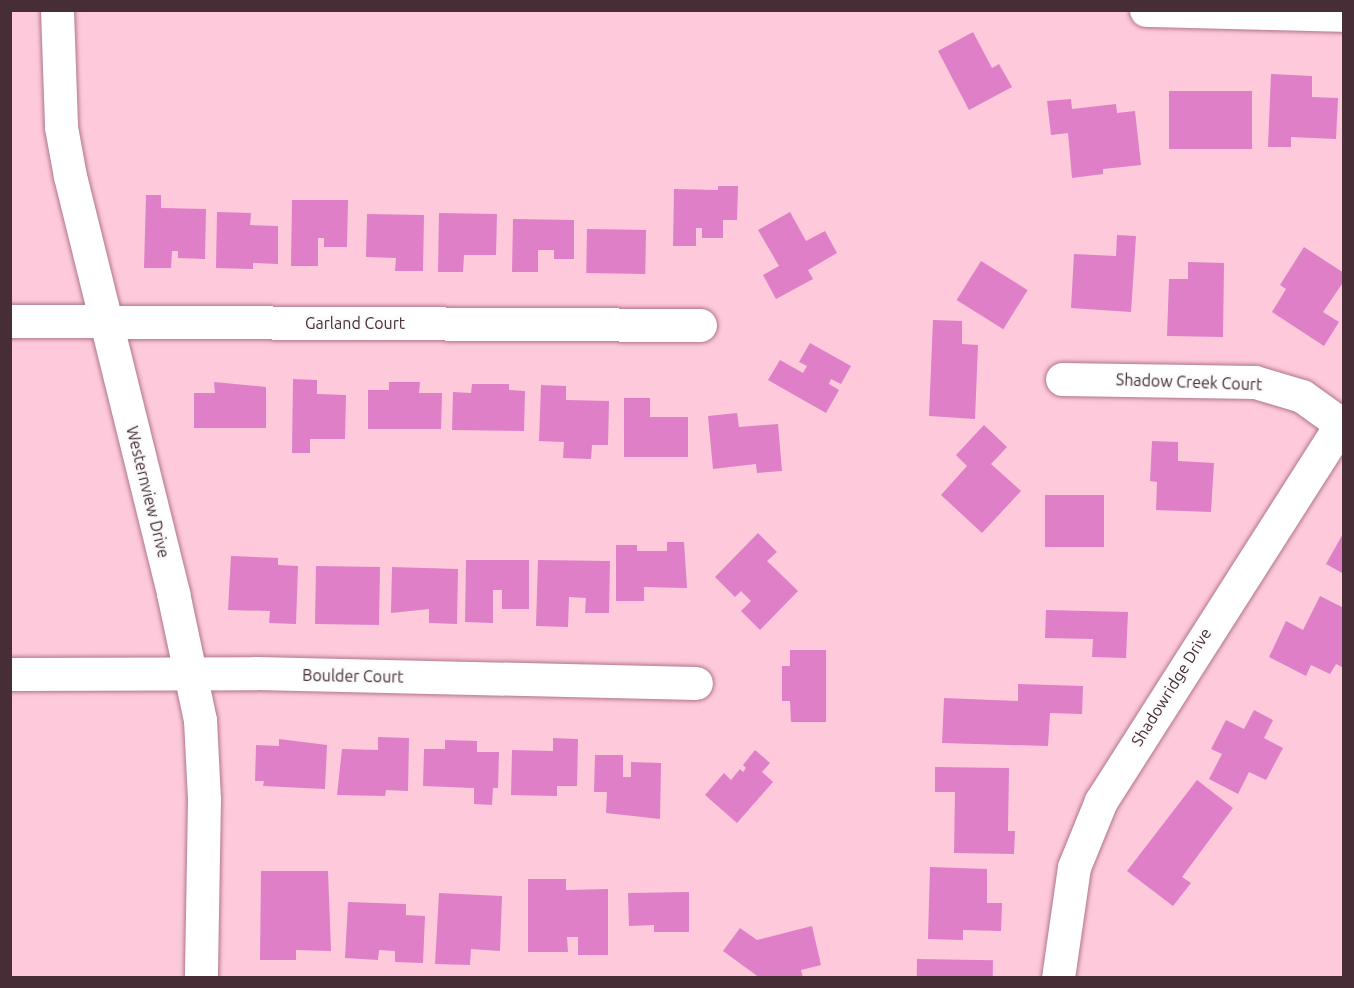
<!DOCTYPE html>
<html>
<head>
<meta charset="utf-8">
<style>
  body { margin:0 }
  #map { position:relative; width:1354px; height:988px; overflow:hidden; background:#fecadb; font-family:Ubuntu,sans-serif }
  div>[style] { position:absolute }
  .building>* { inset:0; background:#de7fc7; transform-origin:0 0 }
  .roads { filter:drop-shadow(0 0 2px #b1758a) drop-shadow(0 0 2px #b1758a) }
  .minor>* { height:33px; margin:-16.5px; padding:0 16.5px; transform-origin:16.5px; border-radius:16.5px; background:#fff }
  span { translate:-50% -50%; white-space:nowrap; text-align:center; line-height:1.15; -webkit-text-stroke:5px #fbfbfb; paint-order:stroke }
  .street-label { font-size:16px; color:#462d36 }
  .frame { position:absolute; inset:0; border:12px solid #462d36; pointer-events:none }
</style>
</head>
<body>
<div id="map">
  <div class="building">
    <i style="clip-path:polygon(973px 32px,992px 68px,999px 64px,1012px 87px,969px 110px,938px 51px)"></i>
    <i style="clip-path:polygon(1271px 74px,1312px 76px,1312px 97px,1338px 98px,1336px 139px,1291px 137px,1291px 147px,1268px 147px)"></i>
    <i style="left:1169px;top:91px;width:83px;height:58px"></i>
    <i style="clip-path:polygon(1071px 99px,1072px 109px,1116px 104px,1117px 113px,1135px 111px,1141px 165px,1103px 169px,1103px 174px,1072px 178px,1068px 133px,1051px 135px,1047px 101px)"></i>
    <i style="clip-path:polygon(718px 186px,738px 186px,737px 220px,723px 220px,723px 238px,702px 238px,702px 228px,696px 228px,696px 246px,673px 246px,674px 189px,718px 190px)"></i>
    <i style="clip-path:polygon(146px 195px,161px 195px,161px 208px,206px 209px,205px 259px,178px 258px,178px 251px,172px 251px,171px 268px,144px 268px)"></i>
    <i style="clip-path:polygon(292px 200px,348px 200px,347px 247px,324px 247px,324px 238px,318px 238px,318px 266px,291px 266px)"></i>
    <i style="clip-path:polygon(217px 212px,251px 213px,250px 225px,278px 226px,278px 264px,253px 263px,253px 269px,216px 268px)"></i>
    <i style="clip-path:polygon(790px 212px,806px 241px,825px 231px,837px 253px,808px 270px,813px 279px,776px 299px,763px 275px,779px 266px,758px 230px)"></i>
    <i style="clip-path:polygon(439px 213px,497px 214px,496px 255px,464px 255px,463px 272px,438px 272px)"></i>
    <i style="clip-path:polygon(367px 214px,424px 215px,423px 271px,395px 271px,396px 258px,366px 257px)"></i>
    <i style="clip-path:polygon(513px 219px,574px 220px,574px 259px,554px 259px,554px 250px,538px 250px,538px 272px,512px 272px)"></i>
    <i style="left:587px;top:229px;width:59px;height:44px;rotate:1deg"></i>
    <i style="clip-path:polygon(1117px 235px,1136px 236px,1131px 312px,1071px 308px,1074px 254px,1116px 256px)"></i>
    <i style="clip-path:polygon(1304px 247px,1344px 273px,1344px 281px,1323px 312px,1339px 322px,1324px 346px,1272px 312px,1286px 289px,1280px 285px)"></i>
    <i style="left:981px;top:261px;width:55px;height:46px;rotate:32deg"></i>
    <i style="clip-path:polygon(1188px 262px,1224px 263px,1223px 337px,1167px 336px,1169px 279px,1188px 279px)"></i>
    <i style="clip-path:polygon(933px 320px,962px 321px,962px 344px,978px 345px,975px 419px,929px 416px)"></i>
    <i style="clip-path:polygon(810px 343px,851px 366px,841px 384px,831px 379px,829px 384px,839px 390px,826px 413px,768px 380px,780px 360px,803px 373px,807px 366px,799px 362px)"></i>
    <i style="clip-path:polygon(293px 379px,317px 380px,317px 394px,346px 395px,345px 439px,310px 439px,310px 453px,292px 453px)"></i>
    <i style="clip-path:polygon(214px 382px,266px 387px,266px 428px,194px 428px,194px 393px,215px 393px)"></i>
    <i style="clip-path:polygon(389px 382px,420px 382px,419px 393px,442px 393px,441px 429px,368px 429px,368px 390px,389px 390px)"></i>
    <i style="clip-path:polygon(472px 384px,509px 384px,509px 390px,525px 391px,524px 431px,452px 430px,453px 392px,471px 393px)"></i>
    <i style="clip-path:polygon(541px 385px,566px 386px,566px 400px,609px 401px,608px 445px,592px 445px,591px 459px,563px 458px,564px 442px,539px 441px)"></i>
    <i style="clip-path:polygon(624px 398px,650px 398px,650px 417px,688px 417px,688px 457px,624px 457px)"></i>
    <i style="clip-path:polygon(737px 413px,739px 427px,778px 424px,782px 471px,757px 473px,756px 464px,713px 469px,708px 416px)"></i>
    <i style="clip-path:polygon(984px 425px,1007px 447px,991px 464px,1021px 491px,982px 533px,941px 495px,967px 466px,956px 455px)"></i>
    <i style="clip-path:polygon(1152px 441px,1178px 442px,1178px 461px,1214px 463px,1211px 512px,1156px 510px,1157px 482px,1150px 481px)"></i>
    <i style="left:1045px;top:495px;width:59px;height:52px"></i>
    <i style="clip-path:polygon(1344px 532px,1344px 574px,1326px 564px)"></i>
    <i style="clip-path:polygon(758px 533px,777px 552px,767px 561px,798px 591px,760px 630px,741px 611px,751px 601px,741px 591px,735px 597px,715px 577px)"></i>
    <i style="clip-path:polygon(667px 542px,684px 542px,687px 588px,644px 587px,644px 601px,616px 601px,616px 545px,637px 545px,637px 551px,667px 551px)"></i>
    <i style="clip-path:polygon(231px 556px,278px 558px,278px 565px,298px 566px,296px 624px,269px 623px,270px 611px,228px 610px)"></i>
    <i style="clip-path:polygon(466px 560px,529px 560px,529px 609px,502px 609px,502px 590px,493px 590px,493px 623px,465px 622px)"></i>
    <i style="clip-path:polygon(538px 560px,610px 561px,609px 613px,585px 613px,586px 598px,569px 597px,568px 627px,536px 626px)"></i>
    <i style="left:316px;top:566px;width:64px;height:58px;rotate:1deg"></i>
    <i style="clip-path:polygon(392px 567px,458px 569px,457px 624px,429px 623px,429px 609px,391px 613px)"></i>
    <i style="clip-path:polygon(1320px 596px,1344px 608px,1344px 668px,1336px 664px,1330px 674px,1311px 665px,1306px 676px,1269px 657px,1286px 621px,1303px 630px)"></i>
    <i style="clip-path:polygon(1046px 610px,1128px 612px,1126px 658px,1092px 657px,1093px 639px,1045px 638px)"></i>
    <i style="clip-path:polygon(790px 650px,826px 650px,826px 722px,791px 722px,790px 701px,782px 701px,782px 666px,790px 666px)"></i>
    <i style="clip-path:polygon(1018px 684px,1083px 686px,1082px 714px,1050px 713px,1048px 746px,942px 743px,944px 698px,1018px 701px)"></i>
    <i style="clip-path:polygon(1254px 710px,1273px 720px,1264px 738px,1283px 748px,1266px 780px,1249px 772px,1238px 794px,1209px 779px,1222px 754px,1211px 749px,1226px 720px,1244px 729px)"></i>
    <i style="clip-path:polygon(378px 737px,409px 738px,408px 791px,386px 790px,385px 796px,337px 795px,342px 749px,378px 750px)"></i>
    <i style="clip-path:polygon(553px 738px,578px 739px,577px 786px,557px 786px,557px 796px,511px 795px,512px 750px,553px 751px)"></i>
    <i style="clip-path:polygon(279px 739px,327px 745px,325px 789px,263px 786px,264px 781px,255px 781px,256px 745px,279px 746px)"></i>
    <i style="clip-path:polygon(445px 740px,477px 741px,477px 752px,499px 752px,498px 788px,493px 788px,492px 805px,474px 804px,474px 788px,423px 786px,424px 749px,445px 749px)"></i>
    <i style="clip-path:polygon(755px 750px,770px 763px,762px 772px,773px 782px,737px 823px,705px 795px,724px 773px,731px 780px,740px 769px,743px 772px,746px 768px,743px 765px)"></i>
    <i style="clip-path:polygon(595px 755px,623px 755px,623px 777px,631px 777px,631px 762px,661px 763px,660px 819px,606px 813px,607px 792px,594px 792px)"></i>
    <i style="clip-path:polygon(935px 767px,1009px 768px,1008px 831px,1015px 831px,1014px 854px,954px 853px,955px 792px,935px 792px)"></i>
    <i style="clip-path:polygon(1197px 780px,1233px 808px,1182px 877px,1191px 883px,1173px 906px,1127px 871px)"></i>
    <i style="clip-path:polygon(930px 867px,987px 869px,987px 903px,1002px 903px,1001px 931px,963px 930px,963px 940px,928px 939px)"></i>
    <i style="clip-path:polygon(261px 871px,328px 871px,331px 951px,296px 950px,296px 960px,260px 960px)"></i>
    <i style="clip-path:polygon(528px 879px,566px 879px,566px 890px,608px 889px,608px 955px,578px 955px,578px 937px,567px 937px,568px 952px,528px 952px)"></i>
    <i style="clip-path:polygon(689px 892px,689px 932px,654px 932px,654px 925px,629px 926px,628px 893px)"></i>
    <i style="clip-path:polygon(439px 893px,502px 896px,500px 951px,471px 949px,470px 965px,435px 964px)"></i>
    <i style="clip-path:polygon(348px 902px,406px 904px,406px 915px,425px 916px,423px 963px,395px 962px,395px 951px,379px 950px,378px 960px,345px 958px)"></i>
    <i style="clip-path:polygon(812px 926px,821px 965px,801px 970px,803px 978px,760px 978px,723px 951px,740px 928px,757px 940px)"></i>
    <i style="left:917px;top:959px;width:76px;height:19px;rotate:1deg"></i>
  </div>
  <div class="roads">
    <div class="minor">
      <i style="left:57px;top:10px;width:117px;rotate:88deg"></i>
      <i style="left:61px;top:127px;width:50px;rotate:79.6deg"></i>
      <i style="left:70px;top:176px;width:430px;rotate:76.1deg"></i>
      <i style="left:173px;top:593px;width:130px;rotate:78deg"></i>
      <i style="left:200px;top:720px;width:79px;rotate:87.1deg"></i>
      <i style="left:204px;top:799px;width:179px;rotate:91deg"></i>
      <i style="left:1146px;top:10px;width:198px;rotate:1.4deg"></i>
      <i style="left:10px;top:321px;width:690px;rotate:0.33deg"></i>
      <i style="left:1062px;top:379px;width:193px;rotate:0.9deg"></i>
      <i style="left:1255px;top:382px;width:49px;rotate:16.6deg"></i>
      <i style="left:1302px;top:396px;width:48px;rotate:35.7deg"></i>
      <i style="left:10px;top:674px;width:246px;rotate:-0.2deg"></i>
      <i style="left:256px;top:673px;width:440px;rotate:1.3deg"></i>
      <i style="left:1058px;top:978px;width:112px;rotate:-81.8deg"></i>
      <i style="left:1074px;top:867px;width:71px;rotate:-67.8deg"></i>
      <i style="left:1101px;top:801px;width:452px;rotate:-57.5deg"></i>
    </div>
  </div>
  <div class="street-label">
    <span style="left:355px;top:323px">Garland Court</span>
    <span style="left:1189px;top:382px;rotate:2deg">Shadow Creek Court</span>
    <span style="left:148px;top:492px;rotate:76deg">Westernview Drive</span>
    <span style="left:353px;top:676px;rotate:1deg">Boulder Court</span>
    <span style="left:1171px;top:687px;rotate:-58deg">Shadowridge Drive</span>
  </div>
  <div class="frame"></div>
</div>
</body>
</html>
